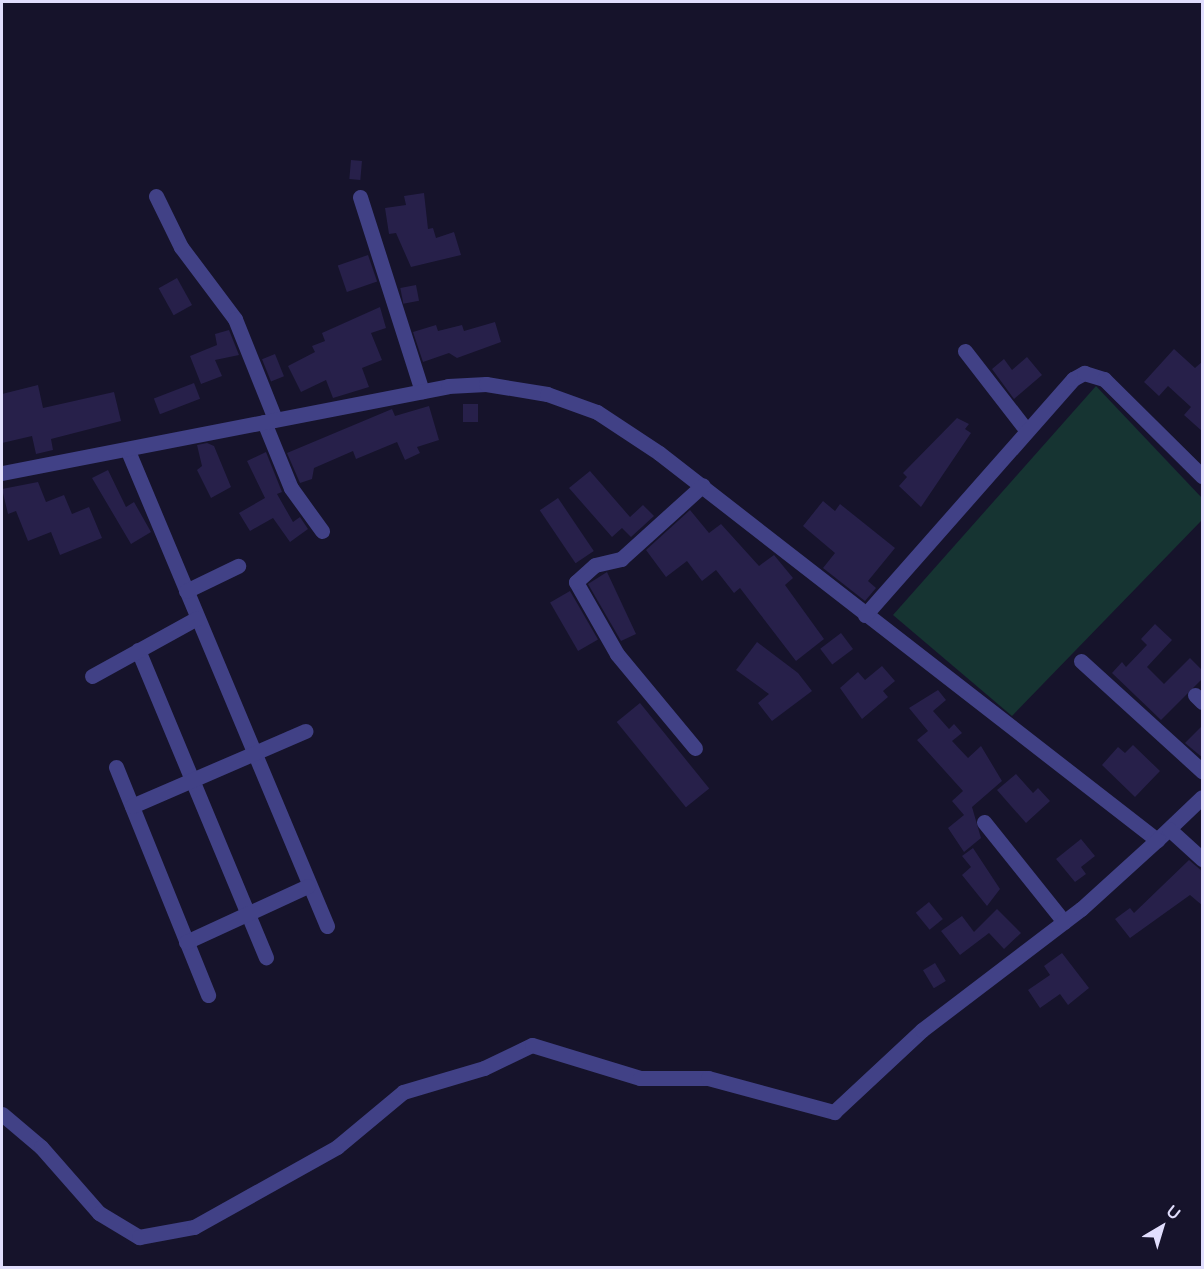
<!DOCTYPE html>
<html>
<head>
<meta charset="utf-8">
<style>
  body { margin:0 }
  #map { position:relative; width:1204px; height:1269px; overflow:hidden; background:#16132b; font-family:"Varela Round",sans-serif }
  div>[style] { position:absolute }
  .green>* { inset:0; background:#163432 }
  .building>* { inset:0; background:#27204a; transform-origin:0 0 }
  .minor>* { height:15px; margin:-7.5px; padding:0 7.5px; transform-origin:7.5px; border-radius:7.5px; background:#414186 }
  span { translate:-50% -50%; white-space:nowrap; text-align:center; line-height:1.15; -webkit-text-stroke:6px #16132b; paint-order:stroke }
  .frame { position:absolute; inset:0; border:3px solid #e1defd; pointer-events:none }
  .north { position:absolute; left:1132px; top:1197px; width:60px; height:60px; -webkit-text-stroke:4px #16132b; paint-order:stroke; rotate:38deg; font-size:16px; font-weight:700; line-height:24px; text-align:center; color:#e1defd }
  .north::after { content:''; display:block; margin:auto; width:21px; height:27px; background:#e1defd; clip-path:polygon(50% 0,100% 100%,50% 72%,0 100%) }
</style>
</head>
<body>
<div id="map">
  <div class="green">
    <i style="clip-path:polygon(1096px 386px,1202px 498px,1202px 520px,1012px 716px,893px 615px)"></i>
  </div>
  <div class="building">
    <i style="left:351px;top:160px;width:11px;height:19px;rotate:5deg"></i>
    <i style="clip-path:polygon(424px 193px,428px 229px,433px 228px,436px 238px,454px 232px,461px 255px,411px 267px,396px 233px,389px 234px,385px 208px,406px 205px,404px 196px)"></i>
    <i style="left:368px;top:255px;width:28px;height:32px;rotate:71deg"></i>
    <i style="left:177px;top:278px;width:31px;height:21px;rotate:61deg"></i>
    <i style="left:416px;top:285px;width:16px;height:16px;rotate:79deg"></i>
    <i style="clip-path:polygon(380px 307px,386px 328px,371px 333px,382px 360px,362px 368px,369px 387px,333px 398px,326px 380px,301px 392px,288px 366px,315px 352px,312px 346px,325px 341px,322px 333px)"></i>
    <i style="clip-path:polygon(495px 322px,501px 342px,457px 358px,449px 353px,423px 362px,413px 332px,436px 325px,438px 331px,462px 325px,464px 331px)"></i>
    <i style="clip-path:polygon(229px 330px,239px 355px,215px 360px,222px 376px,201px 384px,190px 356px,217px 345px,215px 334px)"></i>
    <i style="clip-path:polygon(1174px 349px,1195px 368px,1203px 361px,1203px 432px,1184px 415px,1191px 407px,1168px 386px,1159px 396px,1144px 382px)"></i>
    <i style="left:275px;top:354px;width:24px;height:14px;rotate:68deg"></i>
    <i style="clip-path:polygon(1027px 357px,1042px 375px,1014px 399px,992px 369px,1004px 359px,1012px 370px)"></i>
    <i style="left:194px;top:383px;width:17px;height:43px;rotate:69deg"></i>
    <i style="clip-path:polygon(38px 385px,43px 408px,114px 392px,121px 421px,51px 439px,53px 450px,36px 454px,32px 436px,2px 443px,2px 394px)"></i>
    <i style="left:463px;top:404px;width:15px;height:18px"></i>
    <i style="clip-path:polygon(429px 406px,439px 440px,417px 447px,420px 453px,405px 460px,397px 442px,356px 459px,353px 451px,314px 468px,312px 479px,300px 483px,287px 453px,392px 409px,395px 416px)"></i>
    <i style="clip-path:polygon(957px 418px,969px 424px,965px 429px,971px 433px,921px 507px,899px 486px,907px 477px,903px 473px)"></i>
    <i style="clip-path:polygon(207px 443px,214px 446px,231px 487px,211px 498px,197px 470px,202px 466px,197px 445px)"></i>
    <i style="clip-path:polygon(266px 452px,282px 492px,277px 494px,293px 522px,300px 517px,308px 529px,290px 542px,273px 518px,250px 531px,239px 513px,265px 498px,247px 461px)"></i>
    <i style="clip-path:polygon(108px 470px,126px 507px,134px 502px,151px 532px,131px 544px,92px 478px)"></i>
    <i style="clip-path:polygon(590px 471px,630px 517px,643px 505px,654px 516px,631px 537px,622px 528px,612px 537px,569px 488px)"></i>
    <i style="clip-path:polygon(38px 482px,46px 502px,64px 495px,72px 514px,89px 507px,102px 538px,60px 555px,51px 532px,28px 541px,16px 511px,8px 514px,2px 489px)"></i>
    <i style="left:558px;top:498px;width:64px;height:22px;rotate:56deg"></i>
    <i style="clip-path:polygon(823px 501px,835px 511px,840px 504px,895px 548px,868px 581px,876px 588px,865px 601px,823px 568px,835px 553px,803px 526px)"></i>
    <i style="clip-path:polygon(690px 510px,709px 533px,721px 524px,759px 566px,774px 555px,793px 578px,785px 585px,824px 639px,796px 661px,740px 588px,734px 593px,716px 570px,702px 581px,687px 561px,666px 577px,646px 550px)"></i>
    <i style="clip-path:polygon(607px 572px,636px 634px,621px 641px,588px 584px)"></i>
    <i style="left:570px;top:591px;width:56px;height:23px;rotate:60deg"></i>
    <i style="clip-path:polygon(1155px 624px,1172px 640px,1147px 667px,1164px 684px,1190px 658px,1203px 671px,1203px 678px,1161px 720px,1112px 673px,1122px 662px,1126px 667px,1147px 645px,1141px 639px)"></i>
    <i style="left:841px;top:633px;width:20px;height:26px;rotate:53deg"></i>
    <i style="clip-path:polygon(757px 642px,798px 673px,812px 691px,772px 721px,758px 703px,769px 694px,736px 670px)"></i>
    <i style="clip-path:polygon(882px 666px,895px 681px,883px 691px,888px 697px,862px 719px,840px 688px,858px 672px,865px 680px)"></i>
    <i style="clip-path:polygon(938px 690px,946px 700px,933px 711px,949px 729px,954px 724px,962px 733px,952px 741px,968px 758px,981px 746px,1002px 781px,972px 807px,981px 838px,964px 852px,948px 828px,964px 815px,952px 801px,963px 791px,917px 740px,928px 731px,909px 708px)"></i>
    <i style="left:640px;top:703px;width:110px;height:30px;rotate:51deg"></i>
    <i style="clip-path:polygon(1203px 725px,1203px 758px,1185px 743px)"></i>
    <i style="clip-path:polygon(1133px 745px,1160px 771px,1135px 797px,1102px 765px,1118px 747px,1125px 753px)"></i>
    <i style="clip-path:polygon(1016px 774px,1033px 793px,1038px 788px,1050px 801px,1026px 823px,997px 790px)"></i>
    <i style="clip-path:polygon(1081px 839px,1095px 856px,1081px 867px,1086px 874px,1075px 882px,1056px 859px)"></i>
    <i style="clip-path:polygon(973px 848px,1000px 889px,987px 906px,962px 875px,971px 867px,962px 856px)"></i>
    <i style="clip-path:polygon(1189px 860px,1203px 872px,1203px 906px,1190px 895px,1130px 938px,1115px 919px,1130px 908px,1134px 913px)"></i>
    <i style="left:929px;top:902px;width:22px;height:17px;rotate:51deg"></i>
    <i style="clip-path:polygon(997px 909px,1021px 933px,1004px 949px,989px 933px,960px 955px,941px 931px,962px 916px,974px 932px)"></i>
    <i style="clip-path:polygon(1062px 953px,1089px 988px,1068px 1005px,1060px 994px,1040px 1008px,1028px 990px,1050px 975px,1044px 966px)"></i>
    <i style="left:935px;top:963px;width:21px;height:14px;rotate:59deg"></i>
  </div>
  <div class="minor">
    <i style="left:156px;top:196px;width:57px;rotate:63.9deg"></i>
    <i style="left:181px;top:247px;width:90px;rotate:53.1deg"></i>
    <i style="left:235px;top:319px;width:108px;rotate:68.2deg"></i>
    <i style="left:360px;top:197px;width:204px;rotate:72.3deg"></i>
    <i style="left:965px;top:351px;width:101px;rotate:52.2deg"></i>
    <i style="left:264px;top:422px;width:71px;rotate:67.8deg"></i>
    <i style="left:291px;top:488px;width:53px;rotate:54.2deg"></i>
    <i style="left:128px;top:451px;width:515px;rotate:67.27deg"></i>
    <i style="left:2px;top:473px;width:454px;rotate:-11deg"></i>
    <i style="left:448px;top:386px;width:38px;rotate:-3deg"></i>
    <i style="left:486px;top:384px;width:62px;rotate:9.3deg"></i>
    <i style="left:547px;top:394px;width:53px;rotate:19.8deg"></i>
    <i style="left:597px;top:412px;width:74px;rotate:33.5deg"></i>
    <i style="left:659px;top:453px;width:631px;rotate:37.85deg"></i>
    <i style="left:1157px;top:840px;width:62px;rotate:-43.7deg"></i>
    <i style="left:186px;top:591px;width:58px;rotate:-25.7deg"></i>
    <i style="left:865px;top:615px;width:315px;rotate:-48.6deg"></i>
    <i style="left:1073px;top:379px;width:13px;rotate:-29deg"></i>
    <i style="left:1084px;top:373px;width:21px;rotate:17deg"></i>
    <i style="left:1104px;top:379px;width:138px;rotate:44.7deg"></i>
    <i style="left:138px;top:650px;width:333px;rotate:67.4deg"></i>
    <i style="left:1081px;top:661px;width:164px;rotate:42.3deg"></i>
    <i style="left:92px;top:676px;width:120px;rotate:-28.9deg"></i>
    <i style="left:1195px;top:695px;width:10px;rotate:45deg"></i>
    <i style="left:695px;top:748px;width:122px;rotate:-129.7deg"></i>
    <i style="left:617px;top:654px;width:83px;rotate:-119.7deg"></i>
    <i style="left:576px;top:582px;width:25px;rotate:-42deg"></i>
    <i style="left:595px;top:565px;width:27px;rotate:-13deg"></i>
    <i style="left:621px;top:559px;width:110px;rotate:-42.1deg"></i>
    <i style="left:116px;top:767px;width:246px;rotate:68deg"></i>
    <i style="left:132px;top:806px;width:189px;rotate:-23.4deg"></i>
    <i style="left:984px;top:822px;width:128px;rotate:51.3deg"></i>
    <i style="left:1169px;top:829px;width:45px;rotate:42.3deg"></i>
    <i style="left:186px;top:942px;width:134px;rotate:-24.7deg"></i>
    <i style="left:2px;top:1114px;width:51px;rotate:40.2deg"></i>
    <i style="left:41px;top:1147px;width:88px;rotate:48.7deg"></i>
    <i style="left:99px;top:1213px;width:47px;rotate:31deg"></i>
    <i style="left:139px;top:1237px;width:56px;rotate:-10.3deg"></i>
    <i style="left:194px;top:1227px;width:164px;rotate:-29.2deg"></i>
    <i style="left:337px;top:1147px;width:86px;rotate:-39.8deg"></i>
    <i style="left:403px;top:1092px;width:84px;rotate:-16.5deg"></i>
    <i style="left:484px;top:1068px;width:53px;rotate:-25.6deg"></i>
    <i style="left:532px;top:1045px;width:113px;rotate:17deg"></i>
    <i style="left:640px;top:1078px;width:68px"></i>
    <i style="left:708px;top:1078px;width:131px;rotate:15.1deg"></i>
    <i style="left:834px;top:1112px;width:120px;rotate:-43deg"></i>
    <i style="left:922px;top:1030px;width:200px;rotate:-37.3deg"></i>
    <i style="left:1081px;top:909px;width:103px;rotate:-42.2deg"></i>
  </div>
  <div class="frame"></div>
  <div class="north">U</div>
</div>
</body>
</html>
